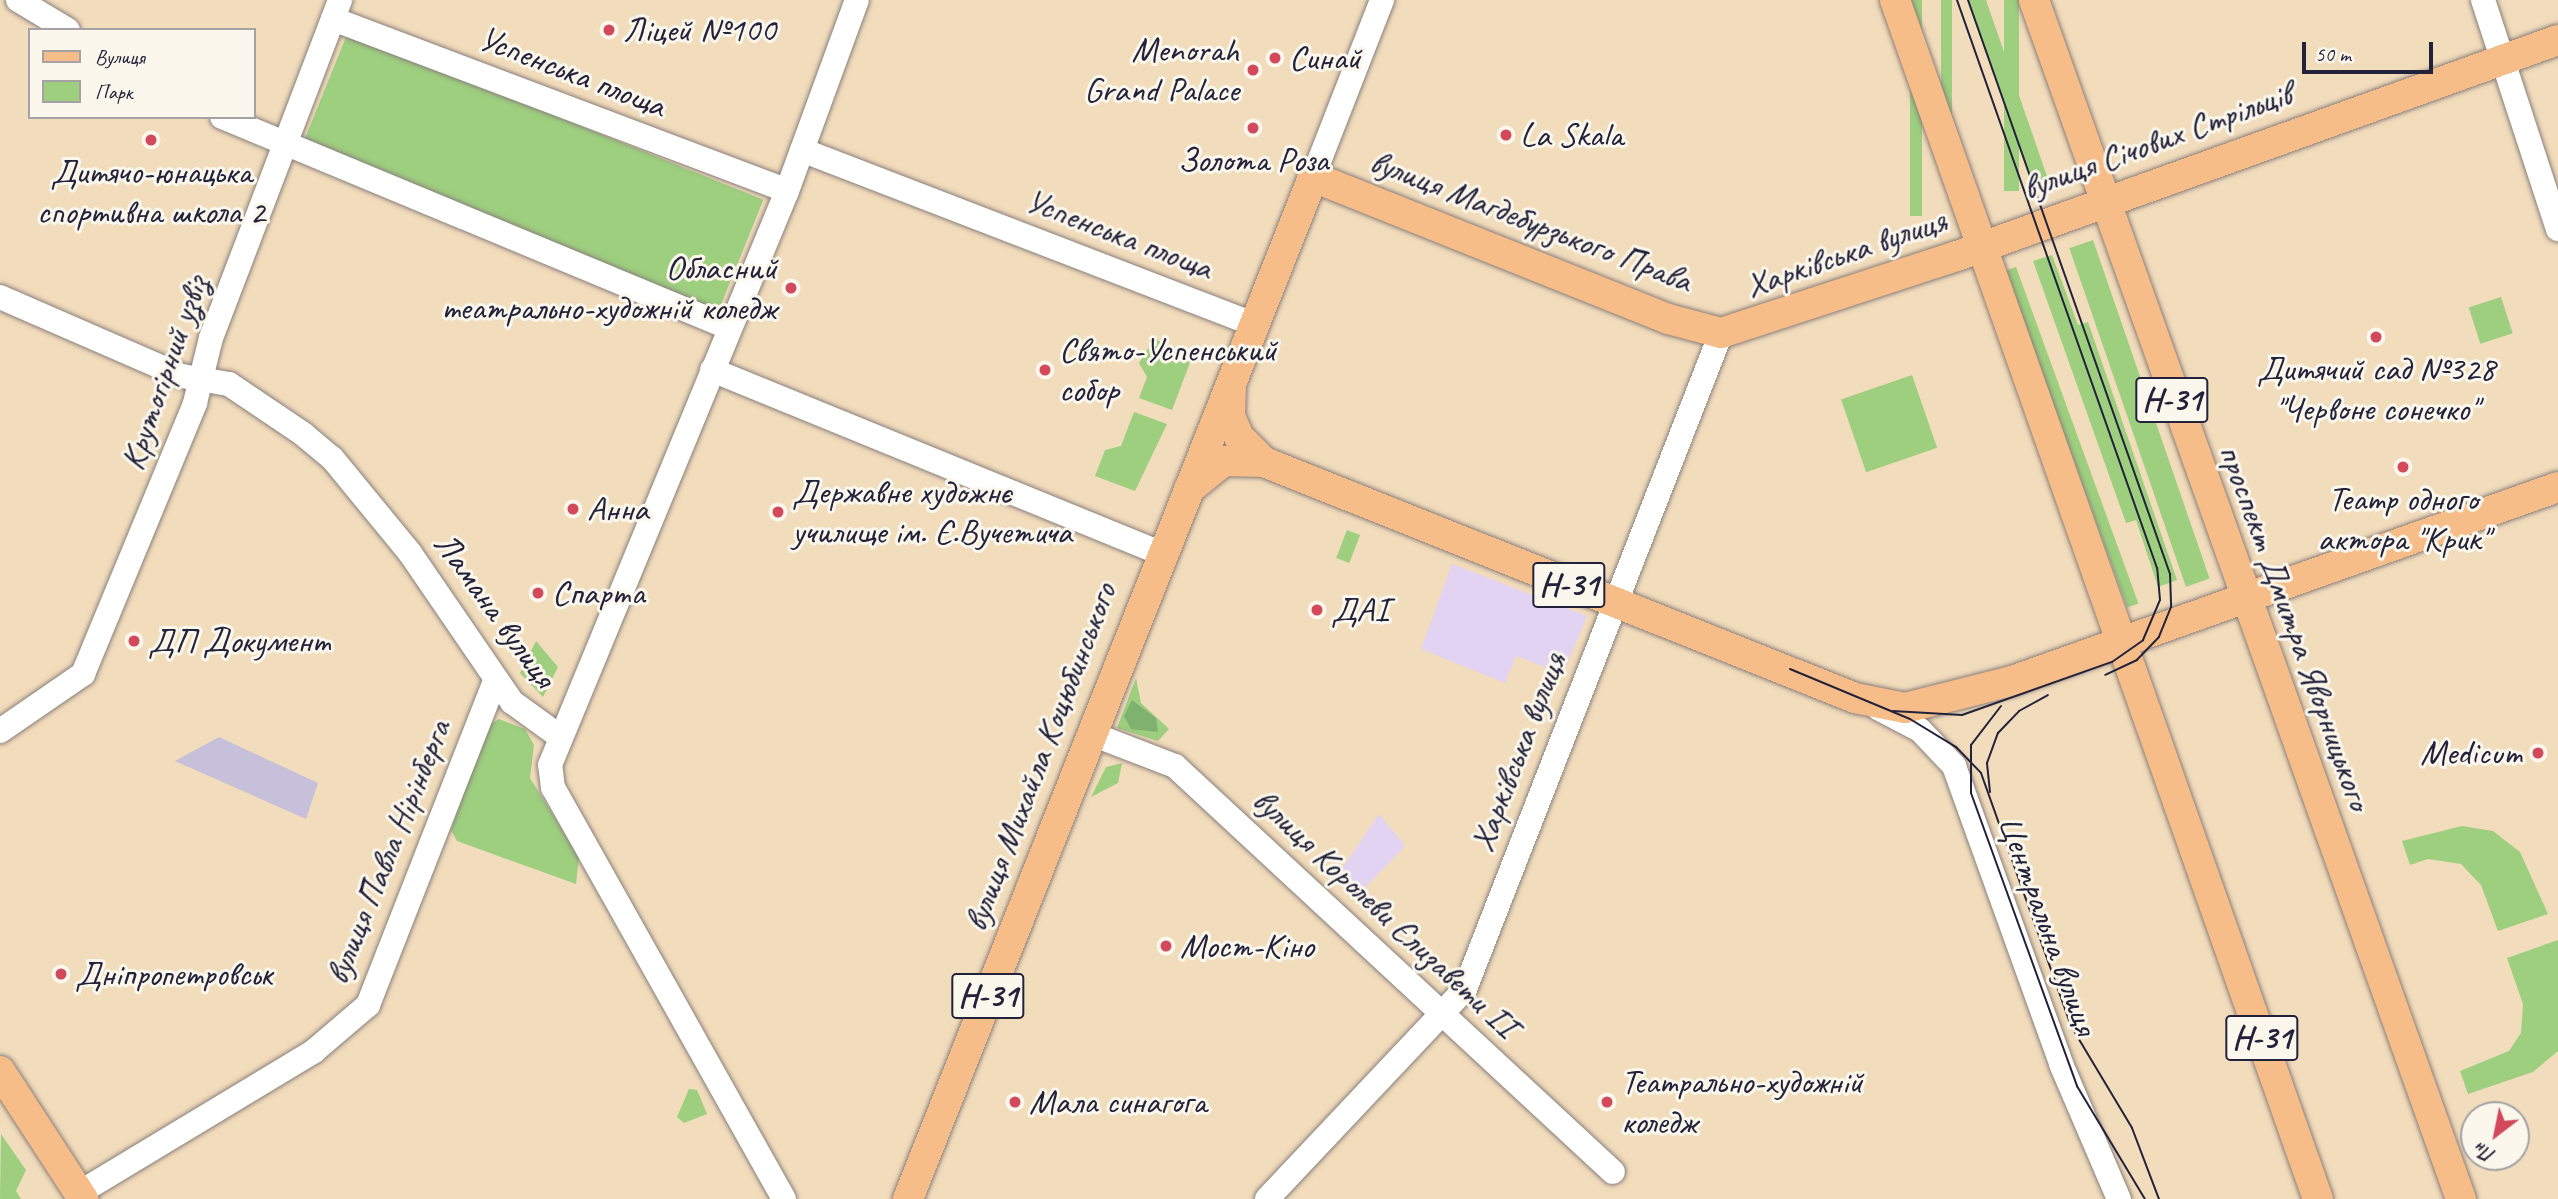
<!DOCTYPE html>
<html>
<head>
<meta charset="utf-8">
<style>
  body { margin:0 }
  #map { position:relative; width:2558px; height:1199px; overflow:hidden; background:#f1dcbb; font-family:Caveat,sans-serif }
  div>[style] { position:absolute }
  .built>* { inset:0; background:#e3d3f3 }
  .industrial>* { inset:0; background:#c6c0da }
  .green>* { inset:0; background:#9dcf7f; transform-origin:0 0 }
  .forest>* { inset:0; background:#7eb26e }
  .roads { filter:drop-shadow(0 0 2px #8a7f7b) drop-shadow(0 0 2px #8a7f7b) }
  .minor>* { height:24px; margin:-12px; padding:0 12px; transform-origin:12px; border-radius:12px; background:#fff }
  .major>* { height:30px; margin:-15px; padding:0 15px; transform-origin:15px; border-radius:15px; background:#f7bd88 }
  .tram>* { height:2px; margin:-1px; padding:0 1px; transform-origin:1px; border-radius:1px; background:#22223b }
  .dots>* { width:19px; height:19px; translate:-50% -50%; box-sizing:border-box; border:4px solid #fbf7ec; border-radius:50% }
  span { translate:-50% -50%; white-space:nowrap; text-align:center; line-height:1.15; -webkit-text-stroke:6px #fbf7ec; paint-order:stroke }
  .shield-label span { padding:2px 5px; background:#fbf7ec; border:2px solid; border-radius:5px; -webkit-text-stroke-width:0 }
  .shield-label { font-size:33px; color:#22223b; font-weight:700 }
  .poi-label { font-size:35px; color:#22223b }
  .left { translate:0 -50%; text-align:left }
  .right { translate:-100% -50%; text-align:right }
  .street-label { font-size:35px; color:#22223b }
  .legend { position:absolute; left:28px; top:28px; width:228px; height:91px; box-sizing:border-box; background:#fbf7ec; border:2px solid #a4a2a5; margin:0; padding:9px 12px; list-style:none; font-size:21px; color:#22223b }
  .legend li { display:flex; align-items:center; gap:14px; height:35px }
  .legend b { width:35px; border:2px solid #a4a2a5 }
  .north { position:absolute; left:2460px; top:1101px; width:70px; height:70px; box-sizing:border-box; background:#fbf7ec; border:2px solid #a4a2a5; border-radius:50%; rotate:212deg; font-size:19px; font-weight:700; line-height:28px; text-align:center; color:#22223b }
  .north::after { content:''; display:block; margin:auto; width:24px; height:32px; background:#d1495b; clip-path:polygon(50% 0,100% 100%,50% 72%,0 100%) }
  .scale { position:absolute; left:2302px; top:42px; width:131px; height:32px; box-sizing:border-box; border:4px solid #22223b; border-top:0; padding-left:9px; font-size:21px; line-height:24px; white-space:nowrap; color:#22223b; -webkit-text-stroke:5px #fbf7ec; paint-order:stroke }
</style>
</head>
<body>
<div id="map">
  <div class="built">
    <i style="clip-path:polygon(1452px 564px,1587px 616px,1563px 674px,1516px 656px,1505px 683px,1421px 649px)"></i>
    <i style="clip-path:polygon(1379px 814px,1405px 846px,1361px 892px,1341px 870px)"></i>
  </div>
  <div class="industrial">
    <i style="clip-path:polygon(219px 737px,318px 783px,306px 819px,175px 761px)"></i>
  </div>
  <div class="green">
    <i style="left:1910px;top:0;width:12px;height:216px"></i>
    <i style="left:1941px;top:0;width:11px;height:116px"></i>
    <i style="clip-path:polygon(1967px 0,1986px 0,2050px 185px,2036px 191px)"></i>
    <i style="left:2004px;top:0;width:15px;height:191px"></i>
    <i style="left:348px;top:32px;width:448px;height:123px;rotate:22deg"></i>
    <i style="left:2093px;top:240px;width:358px;height:25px;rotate:71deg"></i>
    <i style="clip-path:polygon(2052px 255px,2078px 325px,2088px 322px,2177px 580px,2158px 587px,2136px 520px,2126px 523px,2033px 261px)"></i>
    <i style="left:2016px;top:267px;width:358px;height:12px;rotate:70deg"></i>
    <i style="left:2501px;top:297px;width:38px;height:34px;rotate:72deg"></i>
    <i style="clip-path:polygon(1154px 339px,1188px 352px,1191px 360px,1172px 410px,1139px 398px,1147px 377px,1139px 363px)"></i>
    <i style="left:1912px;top:375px;width:77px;height:75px;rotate:71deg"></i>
    <i style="clip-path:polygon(1134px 412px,1167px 424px,1135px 491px,1095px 476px,1105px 450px,1121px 446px)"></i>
    <i style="left:1347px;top:530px;width:14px;height:30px;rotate:21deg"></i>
    <i style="clip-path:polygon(536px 641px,558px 667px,543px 697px,520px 673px)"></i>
    <i style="clip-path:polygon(1136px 678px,1141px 703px,1169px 729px,1158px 741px,1117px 728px)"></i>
    <i style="clip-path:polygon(499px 719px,525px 729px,534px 745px,530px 778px,579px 857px,576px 884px,457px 841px,451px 830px,487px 726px)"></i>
    <i style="clip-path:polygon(1122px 763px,1118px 783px,1091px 797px,1106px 767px)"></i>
    <i style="clip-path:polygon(2462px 826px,2493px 831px,2520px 852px,2548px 914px,2498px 931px,2481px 885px,2461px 864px,2428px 859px,2410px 865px,2402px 841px)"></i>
    <i style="clip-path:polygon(2558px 940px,2558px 1051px,2533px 1072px,2468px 1094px,2460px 1071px,2509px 1051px,2521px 1033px,2523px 1004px,2507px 958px)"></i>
    <i style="clip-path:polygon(689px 1089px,697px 1090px,707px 1114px,684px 1123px,677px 1117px)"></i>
    <i style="clip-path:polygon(1px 1134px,26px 1170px,16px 1191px,21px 1199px,0 1199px)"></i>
  </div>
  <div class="forest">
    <i style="clip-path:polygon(1132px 700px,1156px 718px,1158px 732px,1131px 729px,1124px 716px)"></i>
  </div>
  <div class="roads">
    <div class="minor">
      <i style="left:18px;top:0;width:58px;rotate:31deg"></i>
      <i style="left:2483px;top:0;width:241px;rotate:71.9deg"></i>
      <i style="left:333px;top:19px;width:485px;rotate:20.7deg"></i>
      <i style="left:222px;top:117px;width:550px;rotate:22.56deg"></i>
      <i style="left:802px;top:150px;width:484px;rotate:21.1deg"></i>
      <i style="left:1313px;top:177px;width:190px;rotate:-68.7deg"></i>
      <i style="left:0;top:297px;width:198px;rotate:23.5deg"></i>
      <i style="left:182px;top:376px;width:48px;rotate:9.7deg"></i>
      <i style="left:229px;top:384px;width:89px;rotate:34deg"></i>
      <i style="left:303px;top:434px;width:38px;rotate:40deg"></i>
      <i style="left:332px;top:458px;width:123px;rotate:50.6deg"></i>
      <i style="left:410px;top:553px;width:181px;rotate:55.6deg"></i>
      <i style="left:512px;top:702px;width:58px;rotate:35.9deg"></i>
      <i style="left:712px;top:370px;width:485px;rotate:22.2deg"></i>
      <i style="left:1878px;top:708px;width:47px;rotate:27.6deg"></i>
      <i style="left:1920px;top:730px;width:50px;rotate:46.6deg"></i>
      <i style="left:1954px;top:766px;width:317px;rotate:70.2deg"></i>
      <i style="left:2061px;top:1064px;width:147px;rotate:66.8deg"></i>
      <i style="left:0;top:731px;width:101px;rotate:-34.5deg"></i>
      <i style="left:83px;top:674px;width:293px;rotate:-67.5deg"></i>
      <i style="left:195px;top:403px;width:67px;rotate:-76.2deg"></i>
      <i style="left:211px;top:338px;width:362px;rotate:-69.1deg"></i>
      <i style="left:1092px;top:734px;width:89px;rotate:21.1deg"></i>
      <i style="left:1175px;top:766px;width:597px;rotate:42.83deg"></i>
      <i style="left:79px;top:1193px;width:275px;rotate:-31.1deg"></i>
      <i style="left:314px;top:1051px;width:71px;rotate:-40.4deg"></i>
      <i style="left:368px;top:1005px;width:348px;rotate:-68.6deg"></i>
      <i style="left:784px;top:1199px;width:471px;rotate:-119.3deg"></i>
      <i style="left:553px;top:788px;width:23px;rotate:-97deg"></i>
      <i style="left:550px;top:765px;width:621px;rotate:-67.56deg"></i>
      <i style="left:787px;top:191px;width:203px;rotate:-69.9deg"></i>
      <i style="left:1267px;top:1199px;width:289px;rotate:-46.7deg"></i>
      <i style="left:1465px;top:989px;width:704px;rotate:-68.68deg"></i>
    </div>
    <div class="major">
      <i style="left:1895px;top:0;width:1271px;rotate:70.57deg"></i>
      <i style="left:2034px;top:0;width:1273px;rotate:70.4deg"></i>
      <i style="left:1231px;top:387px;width:29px;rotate:92deg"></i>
      <i style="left:1230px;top:416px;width:23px;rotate:67deg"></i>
      <i style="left:1239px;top:437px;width:35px;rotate:45deg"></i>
      <i style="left:1189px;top:489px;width:45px;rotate:-38.7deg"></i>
      <i style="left:1224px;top:461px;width:40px;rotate:1.4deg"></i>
      <i style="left:1264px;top:462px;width:636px;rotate:21.77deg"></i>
      <i style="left:1855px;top:698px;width:51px;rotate:11.3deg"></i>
      <i style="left:1905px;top:708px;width:110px;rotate:-14.2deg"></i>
      <i style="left:2012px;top:681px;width:579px;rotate:-19.56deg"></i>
      <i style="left:0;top:1071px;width:153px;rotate:57deg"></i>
      <i style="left:908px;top:1199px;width:1099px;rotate:-68.38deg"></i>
      <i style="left:1313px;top:177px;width:382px;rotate:21.8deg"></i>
      <i style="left:1668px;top:319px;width:55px;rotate:14.8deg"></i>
      <i style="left:1721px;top:333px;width:248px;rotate:-18.1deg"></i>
      <i style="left:1957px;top:256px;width:639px;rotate:-19.77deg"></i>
    </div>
  </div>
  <div class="tram">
    <i style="left:1968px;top:0;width:609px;rotate:70.61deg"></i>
    <i style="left:2170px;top:574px;width:33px;rotate:88deg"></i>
    <i style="left:2171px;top:607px;width:32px;rotate:112deg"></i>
    <i style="left:2159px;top:637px;width:32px;rotate:134deg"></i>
    <i style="left:2137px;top:660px;width:35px;rotate:155deg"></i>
    <i style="left:1790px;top:669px;width:130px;rotate:22.6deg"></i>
    <i style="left:1910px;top:719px;width:54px;rotate:31.3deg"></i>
    <i style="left:1956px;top:747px;width:36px;rotate:46deg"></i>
    <i style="left:1981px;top:773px;width:269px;rotate:70.4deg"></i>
    <i style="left:2071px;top:1026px;width:119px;rotate:59.1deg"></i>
    <i style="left:2132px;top:1128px;width:76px;rotate:69.2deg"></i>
    <i style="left:2001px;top:706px;width:49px;rotate:127.6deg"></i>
    <i style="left:1971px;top:745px;width:48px;rotate:90deg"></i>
    <i style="left:1971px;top:793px;width:312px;rotate:70.1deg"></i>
    <i style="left:2077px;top:1086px;width:132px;rotate:59deg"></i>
    <i style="left:1893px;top:711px;width:69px;rotate:3.3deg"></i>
    <i style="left:1962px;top:715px;width:159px;rotate:-19.5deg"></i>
    <i style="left:2112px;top:662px;width:38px;rotate:-35deg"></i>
    <i style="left:2143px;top:640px;width:43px;rotate:-67deg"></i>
    <i style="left:2160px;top:600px;width:32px;rotate:-95deg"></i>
    <i style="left:2157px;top:568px;width:602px;rotate:-109.4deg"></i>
    <i style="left:1990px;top:792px;width:29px;rotate:-96deg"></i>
    <i style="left:1987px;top:763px;width:32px;rotate:-70deg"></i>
    <i style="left:1998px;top:733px;width:30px;rotate:-46deg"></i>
    <i style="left:2019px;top:711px;width:33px;rotate:-29deg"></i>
  </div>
  <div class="dots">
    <i style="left:609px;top:30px;background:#d1495b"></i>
    <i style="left:1275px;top:58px;background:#d1495b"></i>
    <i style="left:1253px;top:70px;background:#d1495b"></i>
    <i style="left:1253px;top:128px;background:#d1495b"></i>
    <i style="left:1506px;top:135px;background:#d1495b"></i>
    <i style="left:151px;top:140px;background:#d1495b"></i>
    <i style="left:791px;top:288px;background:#d1495b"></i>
    <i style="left:2376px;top:337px;background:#d1495b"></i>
    <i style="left:1045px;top:370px;background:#d1495b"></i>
    <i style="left:2403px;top:467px;background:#d1495b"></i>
    <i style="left:573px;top:509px;background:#d1495b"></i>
    <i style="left:778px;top:512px;background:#d1495b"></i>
    <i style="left:538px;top:593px;background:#d1495b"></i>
    <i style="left:1317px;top:610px;background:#d1495b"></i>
    <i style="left:134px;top:641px;background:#d1495b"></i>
    <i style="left:2538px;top:753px;background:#d1495b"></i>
    <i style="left:1166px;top:946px;background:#d1495b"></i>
    <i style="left:61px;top:974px;background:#d1495b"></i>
    <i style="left:1015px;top:1102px;background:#d1495b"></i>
    <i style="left:1607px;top:1102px;background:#d1495b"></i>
  </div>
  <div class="shield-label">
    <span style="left:2172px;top:400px">Н-31</span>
    <span style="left:1569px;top:585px">Н-31</span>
    <span style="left:988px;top:996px">Н-31</span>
    <span style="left:2262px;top:1038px">Н-31</span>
  </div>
  <div class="poi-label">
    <span class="left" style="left:623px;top:30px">Ліцей №100</span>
    <span class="right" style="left:1239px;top:70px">Menorah<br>Grand Palace</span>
    <span class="left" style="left:1289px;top:58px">Синай</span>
    <span class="left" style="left:1520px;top:135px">La Skala</span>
    <span style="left:1253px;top:160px">Золота Роза</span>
    <span style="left:151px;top:192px">Дитячо-юнацька<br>спортивна школа 2</span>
    <span class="right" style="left:777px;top:288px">Обласний<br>театрально-художній коледж</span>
    <span class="left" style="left:1059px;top:370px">Свято-Успенський<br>собор</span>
    <span style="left:2376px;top:389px">Дитячий сад №328<br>"Червоне сонечко"</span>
    <span class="left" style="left:792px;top:512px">Державне художнє<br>училище ім. Є.Вучетича</span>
    <span style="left:2403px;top:519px">Театр одного<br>актора "Крик"</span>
    <span class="left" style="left:587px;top:509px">Анна</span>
    <span class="left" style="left:552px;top:593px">Спарта</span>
    <span class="left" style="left:1331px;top:610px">ДАІ</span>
    <span class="left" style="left:148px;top:641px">ДП Документ</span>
    <span class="right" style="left:2522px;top:753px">Medicum</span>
    <span class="left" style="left:1180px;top:946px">Мост-Кіно</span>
    <span class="left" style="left:75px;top:974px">Дніпропетровськ</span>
    <span class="left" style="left:1621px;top:1102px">Театрально-художній<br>коледж</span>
    <span class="left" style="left:1029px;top:1102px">Мала синагога</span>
  </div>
  <div class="street-label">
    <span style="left:572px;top:72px;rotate:21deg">Успенська площа</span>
    <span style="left:2157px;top:141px;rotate:-20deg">вулиця Січових Стрільців</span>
    <span style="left:1531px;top:221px;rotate:21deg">вулиця Магдебурзького Права</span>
    <span style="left:1119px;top:234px;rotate:21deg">Успенська площа</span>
    <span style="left:1846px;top:253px;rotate:-19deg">Харківська вулиця</span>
    <span style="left:164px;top:373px;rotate:-71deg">Крутогірний узвіз</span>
    <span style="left:495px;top:610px;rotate:54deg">Ламана вулиця</span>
    <span style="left:2295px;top:627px;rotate:70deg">проспект Дмитра Яворницького</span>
    <span style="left:1518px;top:752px;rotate:-69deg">Харківська вулиця</span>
    <span style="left:1040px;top:757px;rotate:-69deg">вулиця Михайла Коцюбинського</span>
    <span style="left:388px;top:852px;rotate:-68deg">вулиця Павла Нірінберга</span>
    <span style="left:1385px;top:913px;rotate:43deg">вулиця Королеви Єлизавети ІІ</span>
    <span style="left:2048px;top:925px;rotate:70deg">Центральна вулиця</span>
  </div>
  <ul class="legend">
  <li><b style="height:9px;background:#f7bd88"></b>Вулиця</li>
  <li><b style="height:19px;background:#9dcf7f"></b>Парк</li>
  </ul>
  <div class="north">Пн</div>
  <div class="scale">50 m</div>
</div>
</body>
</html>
